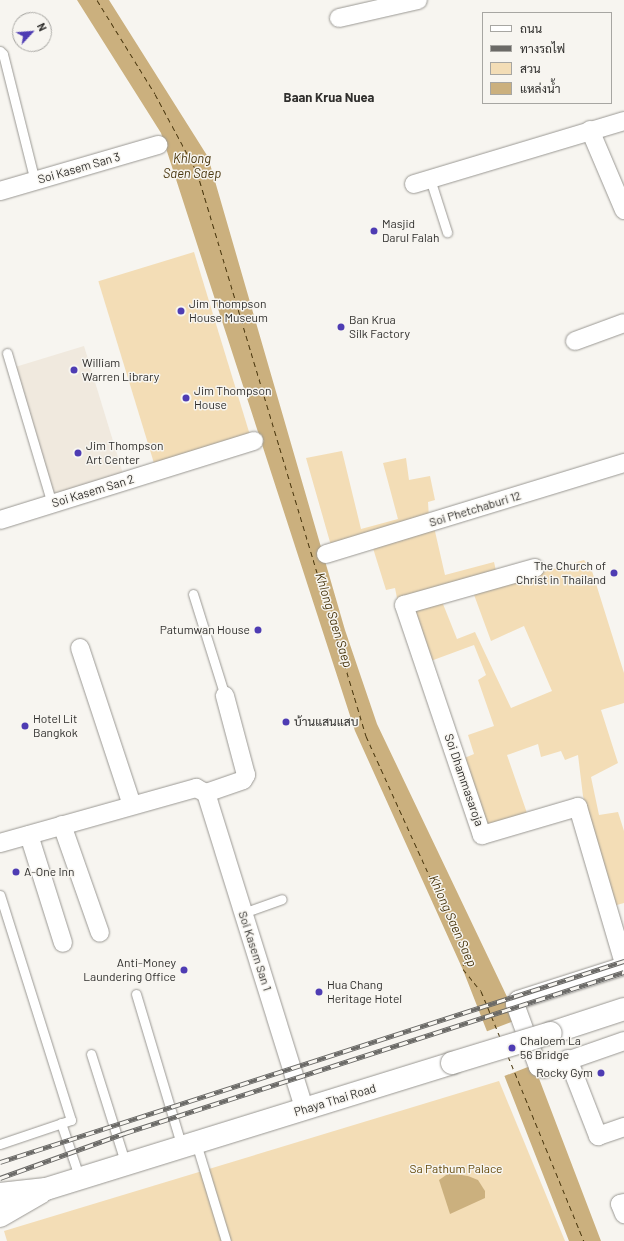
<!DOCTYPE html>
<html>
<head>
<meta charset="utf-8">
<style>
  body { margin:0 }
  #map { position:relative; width:624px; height:1241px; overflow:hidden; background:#f7f5f0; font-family:Barlow,Sarabun,sans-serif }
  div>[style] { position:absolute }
  .built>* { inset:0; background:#f0e9de; transform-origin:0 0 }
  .green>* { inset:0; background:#f3ddb6; transform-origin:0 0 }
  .water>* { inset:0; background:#cbb07e }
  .pier>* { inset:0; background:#f7f5f0; transform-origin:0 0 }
  .ferry>* { height:1px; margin-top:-0.5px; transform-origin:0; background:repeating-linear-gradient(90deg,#49360d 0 5px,transparent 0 9px) }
  .roads { filter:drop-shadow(0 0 1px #9a9893) drop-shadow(0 0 1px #9a9893) }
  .service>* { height:9px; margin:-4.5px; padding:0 4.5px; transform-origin:4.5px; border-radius:4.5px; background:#fff }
  .minor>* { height:18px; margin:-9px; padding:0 9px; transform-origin:9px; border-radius:9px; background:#fff }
  .primary>* { height:22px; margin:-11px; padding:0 11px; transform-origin:11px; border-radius:11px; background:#fff }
  .rail>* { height:4.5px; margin-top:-2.25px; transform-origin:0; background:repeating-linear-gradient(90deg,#f7f5f0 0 9px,#6b6a67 0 18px); box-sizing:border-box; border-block:1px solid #6b6a67 }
  .bridges { filter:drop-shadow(0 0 1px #9a9893) drop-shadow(0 0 1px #9a9893) }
  .primary-bridge>* { height:22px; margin:-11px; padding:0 11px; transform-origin:11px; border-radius:11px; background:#fff }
  .dots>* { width:11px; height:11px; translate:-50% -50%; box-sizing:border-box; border:2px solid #f7f5f0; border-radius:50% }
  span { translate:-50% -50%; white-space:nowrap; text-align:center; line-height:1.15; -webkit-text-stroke:3px #f7f5f0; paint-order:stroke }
  .street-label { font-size:12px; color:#302f2d }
  .poi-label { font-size:12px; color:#302f2d }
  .left { translate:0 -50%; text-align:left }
  .right { translate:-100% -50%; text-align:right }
  .park-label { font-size:12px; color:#634809 }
  .neighbourhood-label { font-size:13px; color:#302f2d; font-weight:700 }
  .water-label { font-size:13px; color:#49360d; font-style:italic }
  .legend { position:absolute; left:482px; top:12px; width:130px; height:92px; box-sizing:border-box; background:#f7f5f0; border:1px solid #a7a6a2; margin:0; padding:5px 7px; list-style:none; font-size:12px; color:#302f2d }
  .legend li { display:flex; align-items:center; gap:8px; height:20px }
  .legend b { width:20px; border:1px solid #a7a6a2 }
  .north { position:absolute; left:12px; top:12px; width:40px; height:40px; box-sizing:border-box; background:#f7f5f0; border:1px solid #a7a6a2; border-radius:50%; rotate:64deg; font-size:11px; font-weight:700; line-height:16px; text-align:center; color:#302f2d }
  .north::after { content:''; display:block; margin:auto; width:14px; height:18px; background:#4e3cb3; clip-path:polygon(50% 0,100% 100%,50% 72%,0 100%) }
</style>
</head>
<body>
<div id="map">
  <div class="built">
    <i style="left:84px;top:346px;width:134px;height:72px;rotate:73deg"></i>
  </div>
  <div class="green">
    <i style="left:194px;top:252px;width:194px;height:100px;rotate:73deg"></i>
    <i style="clip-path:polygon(342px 451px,361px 529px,398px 519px,383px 463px,406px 458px,409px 480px,430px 476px,435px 500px,428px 502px,429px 518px,332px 549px,306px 458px)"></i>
    <i style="clip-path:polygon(434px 527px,445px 575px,494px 562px,497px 575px,398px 603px,395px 588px,386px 590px,372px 545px)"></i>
    <i style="clip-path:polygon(584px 560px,592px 571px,624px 673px,624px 703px,601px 710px,618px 763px,591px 777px,599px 815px,618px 812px,624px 831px,624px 903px,613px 906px,583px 796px,578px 755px,565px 760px,561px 751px,541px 757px,538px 744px,507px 755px,528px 816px,485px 831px,462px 759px,474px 754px,468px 735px,494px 726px,478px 680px,486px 675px,474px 645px,428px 662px,409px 608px,441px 599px,457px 639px,475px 632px,511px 708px,552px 691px,524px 626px,491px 641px,473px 592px)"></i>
    <i style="clip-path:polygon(499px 1081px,565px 1241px,7px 1241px,4px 1231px)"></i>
  </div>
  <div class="water">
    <i style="clip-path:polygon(77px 0,109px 0,208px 157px,345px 630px,377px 724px,511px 1005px,601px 1241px,569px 1241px,463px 970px,355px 731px,161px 133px)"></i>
    <i style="clip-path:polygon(449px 1173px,468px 1176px,478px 1180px,485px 1191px,485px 1198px,450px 1214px,439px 1180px)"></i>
  </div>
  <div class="pier">
    <i style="left:519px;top:1019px;width:48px;height:37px;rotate:69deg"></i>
  </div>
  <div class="ferry">
    <i style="left:97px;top:0;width:110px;rotate:58.3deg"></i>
    <i style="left:155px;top:94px;width:89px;rotate:61.7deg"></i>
    <i style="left:197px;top:172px;width:589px;rotate:73.32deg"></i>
    <i style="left:366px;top:736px;width:237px;rotate:65.6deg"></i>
    <i style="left:464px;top:952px;width:17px;rotate:93deg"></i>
    <i style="left:463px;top:969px;width:28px;rotate:51deg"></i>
    <i style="left:481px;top:991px;width:50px;rotate:67.6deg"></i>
    <i style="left:508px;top:1056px;width:200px;rotate:67.7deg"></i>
  </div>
  <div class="roads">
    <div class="service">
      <i style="left:0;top:51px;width:4px;rotate:45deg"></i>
      <i style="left:3px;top:54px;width:131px;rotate:75.9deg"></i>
      <i style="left:430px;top:179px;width:56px;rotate:72.2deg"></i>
      <i style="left:7px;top:353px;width:158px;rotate:73.4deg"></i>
      <i style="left:193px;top:594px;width:107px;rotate:72.6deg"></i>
      <i style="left:0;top:895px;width:236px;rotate:72.5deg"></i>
      <i style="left:71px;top:1120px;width:75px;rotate:161.3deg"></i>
      <i style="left:243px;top:913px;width:41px;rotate:-19.7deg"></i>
      <i style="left:136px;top:994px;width:160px;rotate:73.3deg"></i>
      <i style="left:91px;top:1054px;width:116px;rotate:72.5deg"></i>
      <i style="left:61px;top:1123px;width:59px;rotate:71.3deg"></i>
      <i style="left:196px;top:1143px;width:102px;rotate:73deg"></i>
    </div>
    <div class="minor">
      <i style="left:339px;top:18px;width:81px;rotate:-12.8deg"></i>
      <i style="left:590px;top:130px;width:87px;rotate:67deg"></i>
      <i style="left:414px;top:184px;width:219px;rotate:-16.7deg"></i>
      <i style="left:0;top:191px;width:165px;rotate:-16.2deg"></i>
      <i style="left:575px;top:341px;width:52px;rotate:-20.2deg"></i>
      <i style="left:0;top:520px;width:266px;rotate:-17.3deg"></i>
      <i style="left:326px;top:554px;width:312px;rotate:-17deg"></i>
      <i style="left:535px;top:568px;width:136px;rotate:164.2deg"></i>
      <i style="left:404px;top:605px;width:243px;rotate:71.3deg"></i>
      <i style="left:482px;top:835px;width:100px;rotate:-16.3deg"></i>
      <i style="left:578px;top:807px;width:163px;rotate:73.6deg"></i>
      <i style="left:80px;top:648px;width:165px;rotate:71.7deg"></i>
      <i style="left:206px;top:793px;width:39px;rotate:-19deg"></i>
      <i style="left:243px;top:780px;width:6px;rotate:-59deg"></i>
      <i style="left:246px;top:775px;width:82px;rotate:-104.9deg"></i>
      <i style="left:62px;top:825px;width:114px;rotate:70.6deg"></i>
      <i style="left:29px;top:835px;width:113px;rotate:72.5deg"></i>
      <i style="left:0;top:843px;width:204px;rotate:-15.7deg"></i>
      <i style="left:196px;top:788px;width:11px;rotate:27deg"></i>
      <i style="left:206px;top:793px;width:332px;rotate:72.7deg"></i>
      <i style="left:624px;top:966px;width:111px;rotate:162.2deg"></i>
      <i style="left:518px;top:1000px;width:5px;rotate:127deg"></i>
      <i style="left:515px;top:1004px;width:67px;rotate:69.9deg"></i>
      <i style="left:538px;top:1067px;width:6px;rotate:18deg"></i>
      <i style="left:544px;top:1069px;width:85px;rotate:-19.3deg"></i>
      <i style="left:568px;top:1059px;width:83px;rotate:68.7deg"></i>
      <i style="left:598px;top:1136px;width:28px;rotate:-19deg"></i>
      <i style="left:624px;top:1203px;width:4px;rotate:166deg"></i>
      <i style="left:620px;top:1204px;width:11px;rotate:68deg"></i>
    </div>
    <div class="primary">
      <i style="left:551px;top:1033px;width:77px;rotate:-18.2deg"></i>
      <i style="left:0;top:1194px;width:46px;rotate:-6.2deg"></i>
      <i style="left:46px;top:1189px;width:425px;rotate:-17.2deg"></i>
      <i style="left:0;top:1216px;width:46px;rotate:-29.9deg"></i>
    </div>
  </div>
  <div class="rail">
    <i style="left:0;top:1162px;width:656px;rotate:-17.85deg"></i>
    <i style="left:0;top:1178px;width:133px;rotate:-19.8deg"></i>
    <i style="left:125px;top:1133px;width:524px;rotate:-17.88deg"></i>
  </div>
  <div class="bridges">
    <div class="primary-bridge">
      <i style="left:452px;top:1063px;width:103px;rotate:-16.9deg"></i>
    </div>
  </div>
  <div class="dots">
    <i style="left:374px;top:231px;background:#4e3cb3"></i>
    <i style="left:181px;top:311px;background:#4e3cb3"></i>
    <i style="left:341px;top:327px;background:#4e3cb3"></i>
    <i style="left:74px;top:370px;background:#4e3cb3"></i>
    <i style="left:186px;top:398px;background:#4e3cb3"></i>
    <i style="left:78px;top:453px;background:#4e3cb3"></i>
    <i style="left:614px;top:573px;background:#4e3cb3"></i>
    <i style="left:258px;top:630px;background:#4e3cb3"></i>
    <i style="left:286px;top:722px;background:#4e3cb3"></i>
    <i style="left:25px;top:726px;background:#4e3cb3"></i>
    <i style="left:16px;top:872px;background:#4e3cb3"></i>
    <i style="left:184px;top:970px;background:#4e3cb3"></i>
    <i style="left:319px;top:992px;background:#4e3cb3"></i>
    <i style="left:512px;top:1048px;background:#4e3cb3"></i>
    <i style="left:601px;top:1073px;background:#4e3cb3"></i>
  </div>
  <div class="street-label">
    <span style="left:79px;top:168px;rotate:-16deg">Soi Kasem San 3</span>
    <span style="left:93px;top:491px;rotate:-17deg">Soi Kasem San 2</span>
    <span style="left:475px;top:509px;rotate:-17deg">Soi Phetchaburi 12</span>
    <span style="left:464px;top:780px;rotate:71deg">Soi Dhammasaroja</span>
    <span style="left:255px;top:951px;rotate:72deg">Soi Kasem San 1</span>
    <span style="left:335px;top:1100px;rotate:-17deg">Phaya Thai Road</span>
  </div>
  <div class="poi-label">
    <span class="left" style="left:382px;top:231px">Masjid<br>Darul Falah</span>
    <span class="left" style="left:189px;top:311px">Jim Thompson<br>House Museum</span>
    <span class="left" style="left:349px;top:327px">Ban Krua<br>Silk Factory</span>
    <span class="left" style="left:82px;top:370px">William<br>Warren Library</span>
    <span class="left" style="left:194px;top:398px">Jim Thompson<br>House</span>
    <span class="left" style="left:86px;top:453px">Jim Thompson<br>Art Center</span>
    <span class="right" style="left:606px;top:573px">The Church of<br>Christ in Thailand</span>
    <span class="right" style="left:250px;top:630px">Patumwan House</span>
    <span class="left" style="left:33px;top:726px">Hotel Lit<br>Bangkok</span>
    <span class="left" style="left:294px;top:722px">บ้านแสนแสบ</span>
    <span class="left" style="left:24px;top:872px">A-One Inn</span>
    <span class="right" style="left:176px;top:970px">Anti-Money<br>Laundering Office</span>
    <span class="left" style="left:327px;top:992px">Hua Chang<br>Heritage Hotel</span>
    <span class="left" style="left:520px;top:1048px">Chaloem La<br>56 Bridge</span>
    <span class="right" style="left:593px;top:1073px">Rocky Gym</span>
  </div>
  <div class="park-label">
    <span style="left:456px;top:1169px">Sa Pathum Palace</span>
  </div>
  <div class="neighbourhood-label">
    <span style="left:329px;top:97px">Baan Krua Nuea</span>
  </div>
  <div class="water-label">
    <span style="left:192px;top:166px">Khlong<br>Saen Saep</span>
    <span style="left:334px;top:620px;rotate:73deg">Khlong Saen Saep</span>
    <span style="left:453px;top:921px;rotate:66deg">Khlong Saen Saep</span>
  </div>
  <ul class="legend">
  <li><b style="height:5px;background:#fff"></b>ถนน</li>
  <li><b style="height:5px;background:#6b6a67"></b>ทางรถไฟ</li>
  <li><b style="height:11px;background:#f3ddb6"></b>สวน</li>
  <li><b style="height:11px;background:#cbb07e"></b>แหล่งน้ำ</li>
  </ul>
  <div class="north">N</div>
</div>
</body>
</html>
